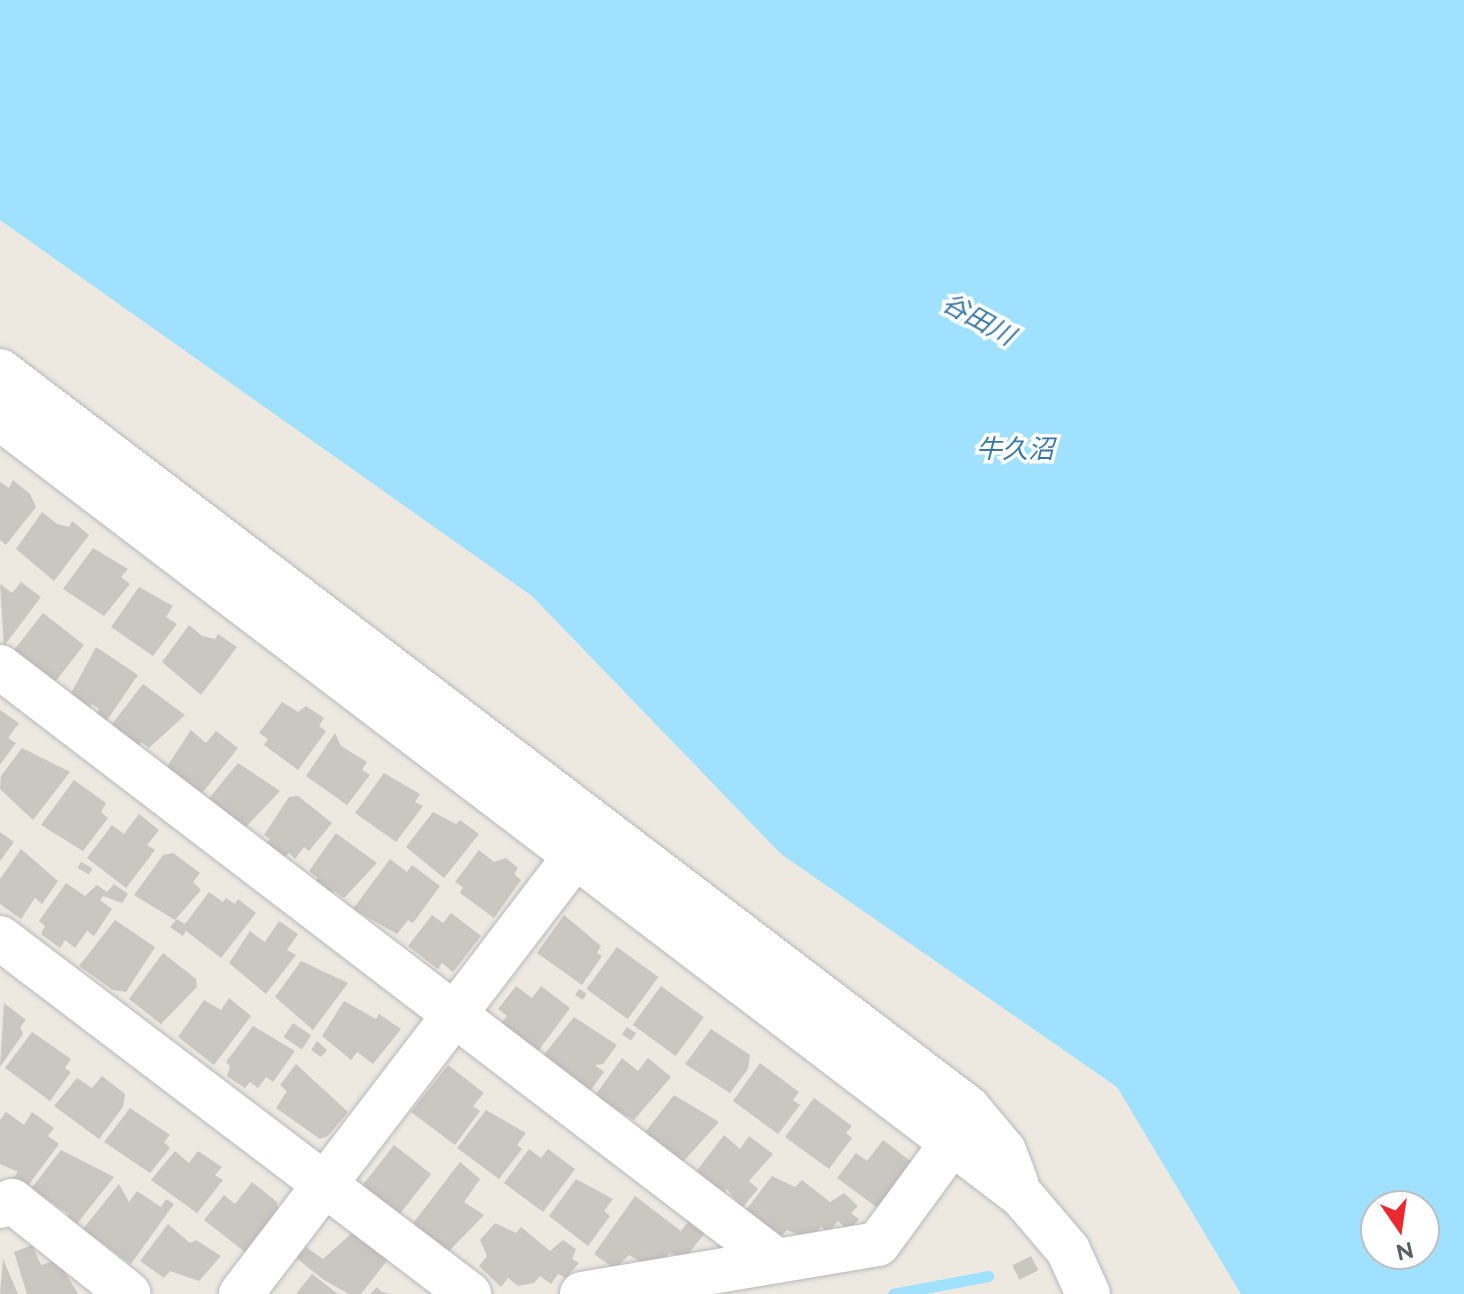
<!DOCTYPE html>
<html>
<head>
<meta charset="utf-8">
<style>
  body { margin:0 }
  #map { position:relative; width:1464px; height:1294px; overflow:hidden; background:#ede9e1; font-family:Raleway,"Noto Sans JP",sans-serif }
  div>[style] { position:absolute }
  .water>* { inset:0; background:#9fe1ff }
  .stream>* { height:11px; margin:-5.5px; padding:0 5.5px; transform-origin:5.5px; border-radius:5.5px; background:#9fe1ff }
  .building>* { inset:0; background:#cac6c0; transform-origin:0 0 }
  .roads { filter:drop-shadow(0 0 2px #b4b8bc) drop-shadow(0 0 2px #b4b8bc) }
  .minor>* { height:44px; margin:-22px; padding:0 22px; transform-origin:22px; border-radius:22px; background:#fff }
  span { translate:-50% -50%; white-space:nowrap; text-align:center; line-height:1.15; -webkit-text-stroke:7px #fff; paint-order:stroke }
  .water-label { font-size:26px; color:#3777a0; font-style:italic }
  .north { position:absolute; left:1360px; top:1190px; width:80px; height:80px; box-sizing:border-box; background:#fff; border:2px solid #bdbfc0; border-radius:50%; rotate:167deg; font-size:22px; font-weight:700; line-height:32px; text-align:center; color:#5a5f62 }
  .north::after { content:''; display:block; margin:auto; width:28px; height:36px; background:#ec2831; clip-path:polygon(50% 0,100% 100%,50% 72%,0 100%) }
</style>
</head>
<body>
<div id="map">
  <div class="water">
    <i style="clip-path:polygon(evenodd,0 0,1464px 0,1464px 1294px,1241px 1294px,1117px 1087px,781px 854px,532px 596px,0 220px,0 0,1376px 1206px,1424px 1206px,1424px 1254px,1376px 1254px,1376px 1206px)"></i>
  </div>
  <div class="stream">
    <i style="left:893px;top:1294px;width:97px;rotate:-10.7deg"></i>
  </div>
  <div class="building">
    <i style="clip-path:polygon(13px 480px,30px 494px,36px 507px,6px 545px,0 540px,0 482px,9px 488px)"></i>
    <i style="clip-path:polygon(42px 512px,57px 524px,69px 527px,72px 521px,89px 535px,54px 581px,16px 549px)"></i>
    <i style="clip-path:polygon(93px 548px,128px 569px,121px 577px,130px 584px,104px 616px,63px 589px)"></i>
    <i style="clip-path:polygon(21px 582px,41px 597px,4px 646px,0 584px,12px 593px)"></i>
    <i style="clip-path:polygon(139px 587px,173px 606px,166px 617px,177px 624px,153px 656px,111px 627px)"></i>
    <i style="left:43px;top:613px;width:52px;height:53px;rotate:38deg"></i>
    <i style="clip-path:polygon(189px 625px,202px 636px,215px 639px,218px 634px,237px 647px,201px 695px,162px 662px)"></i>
    <i style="clip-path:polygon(96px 647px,138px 675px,103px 726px,96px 719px,99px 709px,92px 704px,87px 709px,69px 697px)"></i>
    <i style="clip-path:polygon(143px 684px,185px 715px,149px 748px,141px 742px,136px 748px,109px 728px)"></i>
    <i style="clip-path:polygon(282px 702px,298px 712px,306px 706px,324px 718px,319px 726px,326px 731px,298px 770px,264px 745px,268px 739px,259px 733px)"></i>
    <i style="clip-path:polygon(0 710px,19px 723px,8px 738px,16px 743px,0 765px)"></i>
    <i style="clip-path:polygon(191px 730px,206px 743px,216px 731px,238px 748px,199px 797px,164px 771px)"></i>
    <i style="clip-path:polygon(335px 733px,341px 746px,367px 762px,362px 770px,370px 775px,347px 805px,306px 776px)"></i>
    <i style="clip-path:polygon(22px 748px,70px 772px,33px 820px,0 789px,1px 776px)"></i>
    <i style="clip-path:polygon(238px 763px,280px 791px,245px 828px,206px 802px)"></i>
    <i style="clip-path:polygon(384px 773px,420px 794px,415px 802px,423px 806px,396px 842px,355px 813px)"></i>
    <i style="clip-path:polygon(74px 780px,106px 803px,101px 812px,108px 818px,83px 851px,41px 825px)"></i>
    <i style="clip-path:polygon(298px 796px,332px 823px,309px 851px,304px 847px,295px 859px,289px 853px,284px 858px,265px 846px,270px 839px,264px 835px,289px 797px)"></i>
    <i style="clip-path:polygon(433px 812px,456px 824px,460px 820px,479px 834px,444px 878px,406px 847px)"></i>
    <i style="clip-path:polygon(139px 814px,159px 830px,147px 845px,155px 850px,126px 888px,87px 858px,112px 825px,124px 834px)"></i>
    <i style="clip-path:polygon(0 832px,14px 842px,0 861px)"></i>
    <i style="clip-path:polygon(336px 833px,377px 863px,344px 898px,334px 891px,330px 896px,313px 884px,318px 878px,309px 871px)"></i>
    <i style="clip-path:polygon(21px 849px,58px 881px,42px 904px,35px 898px,21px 919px,0 904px,0 879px)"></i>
    <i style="clip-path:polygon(479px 850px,494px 862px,506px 858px,518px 868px,514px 874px,521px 880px,494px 918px,460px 893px,463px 887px,455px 882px)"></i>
    <i style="clip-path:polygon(173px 853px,200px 873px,193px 882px,201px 890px,175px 920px,134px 895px,163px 855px)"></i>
    <i style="clip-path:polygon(390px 859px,407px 872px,412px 865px,440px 886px,413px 923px,408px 920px,397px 934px,353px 909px)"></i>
    <i style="left:81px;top:862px;width:13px;height:7px;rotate:29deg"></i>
    <i style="clip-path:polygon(66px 883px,85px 896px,97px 885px,107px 892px,114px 884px,128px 894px,122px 903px,103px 896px,100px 900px,112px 909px,94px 936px,87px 931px,75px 948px,65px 940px,60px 948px,41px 934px,45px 926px,39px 921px)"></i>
    <i style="clip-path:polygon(209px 892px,223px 902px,226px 898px,235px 904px,238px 899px,256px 913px,221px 958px,186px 931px,183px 936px,170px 927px,177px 919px,185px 924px)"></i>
    <i style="clip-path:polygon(451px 913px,481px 936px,453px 972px,442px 963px,438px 969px,408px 946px,432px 915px,443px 923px)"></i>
    <i style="clip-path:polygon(564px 915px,601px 946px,597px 953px,602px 956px,582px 985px,537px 953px)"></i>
    <i style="clip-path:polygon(115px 920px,155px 947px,126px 992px,113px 990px,79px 966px)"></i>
    <i style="clip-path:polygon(279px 921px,298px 934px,287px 950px,296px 955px,266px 994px,229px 963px,250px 931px,265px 942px)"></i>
    <i style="left:617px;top:947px;width:51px;height:52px;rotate:36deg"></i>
    <i style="clip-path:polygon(163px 953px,196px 979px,197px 987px,161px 1024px,129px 999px)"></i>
    <i style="clip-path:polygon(301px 961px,348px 983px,313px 1030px,275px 997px)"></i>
    <i style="clip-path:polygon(516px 986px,532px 998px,541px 986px,570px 1008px,536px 1054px,499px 1026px,507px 1016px,498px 1009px)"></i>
    <i style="left:661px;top:986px;width:53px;height:48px;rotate:36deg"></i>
    <i style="left:579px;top:989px;width:9px;height:7px;rotate:32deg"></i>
    <i style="clip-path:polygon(229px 998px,251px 1016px,214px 1065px,178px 1037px,204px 1000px,221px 1010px)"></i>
    <i style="clip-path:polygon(344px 1001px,376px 1019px,379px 1014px,401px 1029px,373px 1064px,357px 1052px,351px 1060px,322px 1036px)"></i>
    <i style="clip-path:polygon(4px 1003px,26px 1020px,20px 1027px,23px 1034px,0 1067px)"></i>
    <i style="clip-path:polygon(574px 1017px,617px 1045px,603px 1064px,595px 1065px,604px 1072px,590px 1091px,542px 1057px)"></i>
    <i style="left:293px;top:1023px;width:22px;height:17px;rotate:34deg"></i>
    <i style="clip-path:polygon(253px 1026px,295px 1051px,273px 1082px,266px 1077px,258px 1088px,250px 1082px,245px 1088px,227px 1076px,230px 1066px,226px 1062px)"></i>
    <i style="left:627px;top:1027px;width:11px;height:9px;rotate:34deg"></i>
    <i style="clip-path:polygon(711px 1029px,750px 1055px,748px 1069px,730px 1093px,685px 1064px)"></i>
    <i style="clip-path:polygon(32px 1032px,71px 1059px,65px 1068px,71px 1072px,50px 1101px,5px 1068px)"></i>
    <i style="clip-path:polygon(317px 1041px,327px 1050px,321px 1057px,311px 1050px)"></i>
    <i style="clip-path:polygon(622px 1058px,638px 1071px,648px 1058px,671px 1077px,634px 1120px,594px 1097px)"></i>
    <i style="clip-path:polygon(760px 1063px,799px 1092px,793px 1100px,800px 1105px,778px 1134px,733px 1101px)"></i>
    <i style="clip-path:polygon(296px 1064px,348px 1112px,328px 1136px,320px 1139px,276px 1108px,287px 1091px,280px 1085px)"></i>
    <i style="clip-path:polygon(448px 1065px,484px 1093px,473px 1106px,480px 1111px,455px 1145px,411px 1112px)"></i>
    <i style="clip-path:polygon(102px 1076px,125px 1094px,123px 1107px,99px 1139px,54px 1106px,77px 1078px,92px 1088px)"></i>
    <i style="clip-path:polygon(674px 1095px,719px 1122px,682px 1163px,643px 1135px)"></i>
    <i style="clip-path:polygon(814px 1098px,852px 1126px,846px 1133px,852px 1138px,829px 1169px,785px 1137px)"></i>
    <i style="clip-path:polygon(130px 1108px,170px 1135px,164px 1142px,170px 1148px,150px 1173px,104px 1142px)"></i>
    <i style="clip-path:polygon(486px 1110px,526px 1133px,517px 1145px,522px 1149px,499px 1179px,457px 1148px)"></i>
    <i style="clip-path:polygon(6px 1112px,24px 1125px,32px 1112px,54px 1128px,48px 1136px,59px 1144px,27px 1187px,13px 1178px,18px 1172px,0 1164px,0 1120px)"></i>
    <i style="clip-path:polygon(724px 1135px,740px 1149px,749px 1136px,773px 1154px,749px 1181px,758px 1189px,742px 1208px,727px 1189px,724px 1194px,695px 1173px)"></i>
    <i style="clip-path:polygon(883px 1140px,913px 1163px,879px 1209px,837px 1178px,856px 1153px,867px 1161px)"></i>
    <i style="left:394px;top:1145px;width:47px;height:54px;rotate:38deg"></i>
    <i style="clip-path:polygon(529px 1149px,541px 1158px,548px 1149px,575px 1169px,543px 1212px,504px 1183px)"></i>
    <i style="clip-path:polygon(61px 1150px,114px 1177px,76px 1225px,66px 1218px,69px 1214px,31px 1189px)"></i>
    <i style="clip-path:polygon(175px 1151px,189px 1163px,198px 1151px,222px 1167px,215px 1175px,223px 1180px,197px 1213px,151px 1180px)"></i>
    <i style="clip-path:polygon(460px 1162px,480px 1179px,464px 1202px,484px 1215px,449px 1251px,411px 1226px)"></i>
    <i style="clip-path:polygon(772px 1176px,795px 1187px,802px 1180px,830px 1202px,844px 1193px,858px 1206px,851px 1213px,859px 1219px,849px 1231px,838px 1221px,829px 1232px,821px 1227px,809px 1239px,787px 1230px,780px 1238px,758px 1218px,743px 1214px)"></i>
    <i style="clip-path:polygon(576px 1179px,613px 1199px,604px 1211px,610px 1216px,588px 1246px,549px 1216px)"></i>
    <i style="clip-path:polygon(252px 1182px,277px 1202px,278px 1209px,245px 1252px,204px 1220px,224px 1195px,235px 1204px)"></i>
    <i style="clip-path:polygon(119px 1184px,129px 1202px,137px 1191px,161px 1207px,166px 1199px,174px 1204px,131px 1264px,83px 1229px)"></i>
    <i style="clip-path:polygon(635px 1196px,681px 1231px,692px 1217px,708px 1229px,686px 1257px,669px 1253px,663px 1261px,646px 1265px,629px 1255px,615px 1269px,594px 1254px)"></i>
    <i style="clip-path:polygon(495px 1223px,516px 1233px,521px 1227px,550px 1251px,563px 1240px,576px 1249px,572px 1259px,579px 1263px,566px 1278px,558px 1274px,551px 1284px,540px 1276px,534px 1283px,518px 1286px,508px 1278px,501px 1287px,479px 1266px,487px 1256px,480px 1240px)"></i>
    <i style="clip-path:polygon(168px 1224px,190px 1243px,196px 1240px,221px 1256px,199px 1281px,170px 1271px,164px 1278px,140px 1261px)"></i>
    <i style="clip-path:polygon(354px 1231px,389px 1258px,361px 1294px,349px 1294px,324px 1280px,295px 1257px,306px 1247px,323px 1259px)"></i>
    <i style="clip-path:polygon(32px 1245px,41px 1265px,58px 1260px,78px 1294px,27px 1294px,14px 1252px)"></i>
    <i style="left:1031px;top:1256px;width:16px;height:21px;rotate:63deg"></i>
    <i style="clip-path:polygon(3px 1259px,18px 1294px,0 1294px)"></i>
    <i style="clip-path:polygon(312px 1274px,338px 1294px,296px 1294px)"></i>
    <i style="clip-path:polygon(377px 1287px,382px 1292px,391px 1294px,370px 1294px)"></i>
  </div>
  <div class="roads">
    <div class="minor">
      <i style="left:0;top:371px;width:1217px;rotate:37.28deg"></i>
      <i style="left:968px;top:1108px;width:56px;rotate:50.1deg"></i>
      <i style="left:1004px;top:1151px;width:33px;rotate:69deg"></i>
      <i style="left:0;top:418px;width:1284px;rotate:37.28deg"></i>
      <i style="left:1022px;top:1196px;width:71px;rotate:49.6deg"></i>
      <i style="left:1068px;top:1250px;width:48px;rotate:65.6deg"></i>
      <i style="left:0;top:667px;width:978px;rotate:37.4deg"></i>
      <i style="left:0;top:938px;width:589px;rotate:37.2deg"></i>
      <i style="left:0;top:1206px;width:13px;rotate:-23deg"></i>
      <i style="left:12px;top:1201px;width:149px;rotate:38.5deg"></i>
      <i style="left:241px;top:1294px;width:547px;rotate:-52.65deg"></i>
      <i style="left:582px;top:1294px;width:300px;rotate:-9.6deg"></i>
      <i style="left:878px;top:1244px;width:125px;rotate:-53.8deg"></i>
    </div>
  </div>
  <div class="water-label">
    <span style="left:978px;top:320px;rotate:29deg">谷田川</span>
    <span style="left:1015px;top:450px">牛久沼</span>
  </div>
  <div class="north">N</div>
</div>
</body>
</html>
